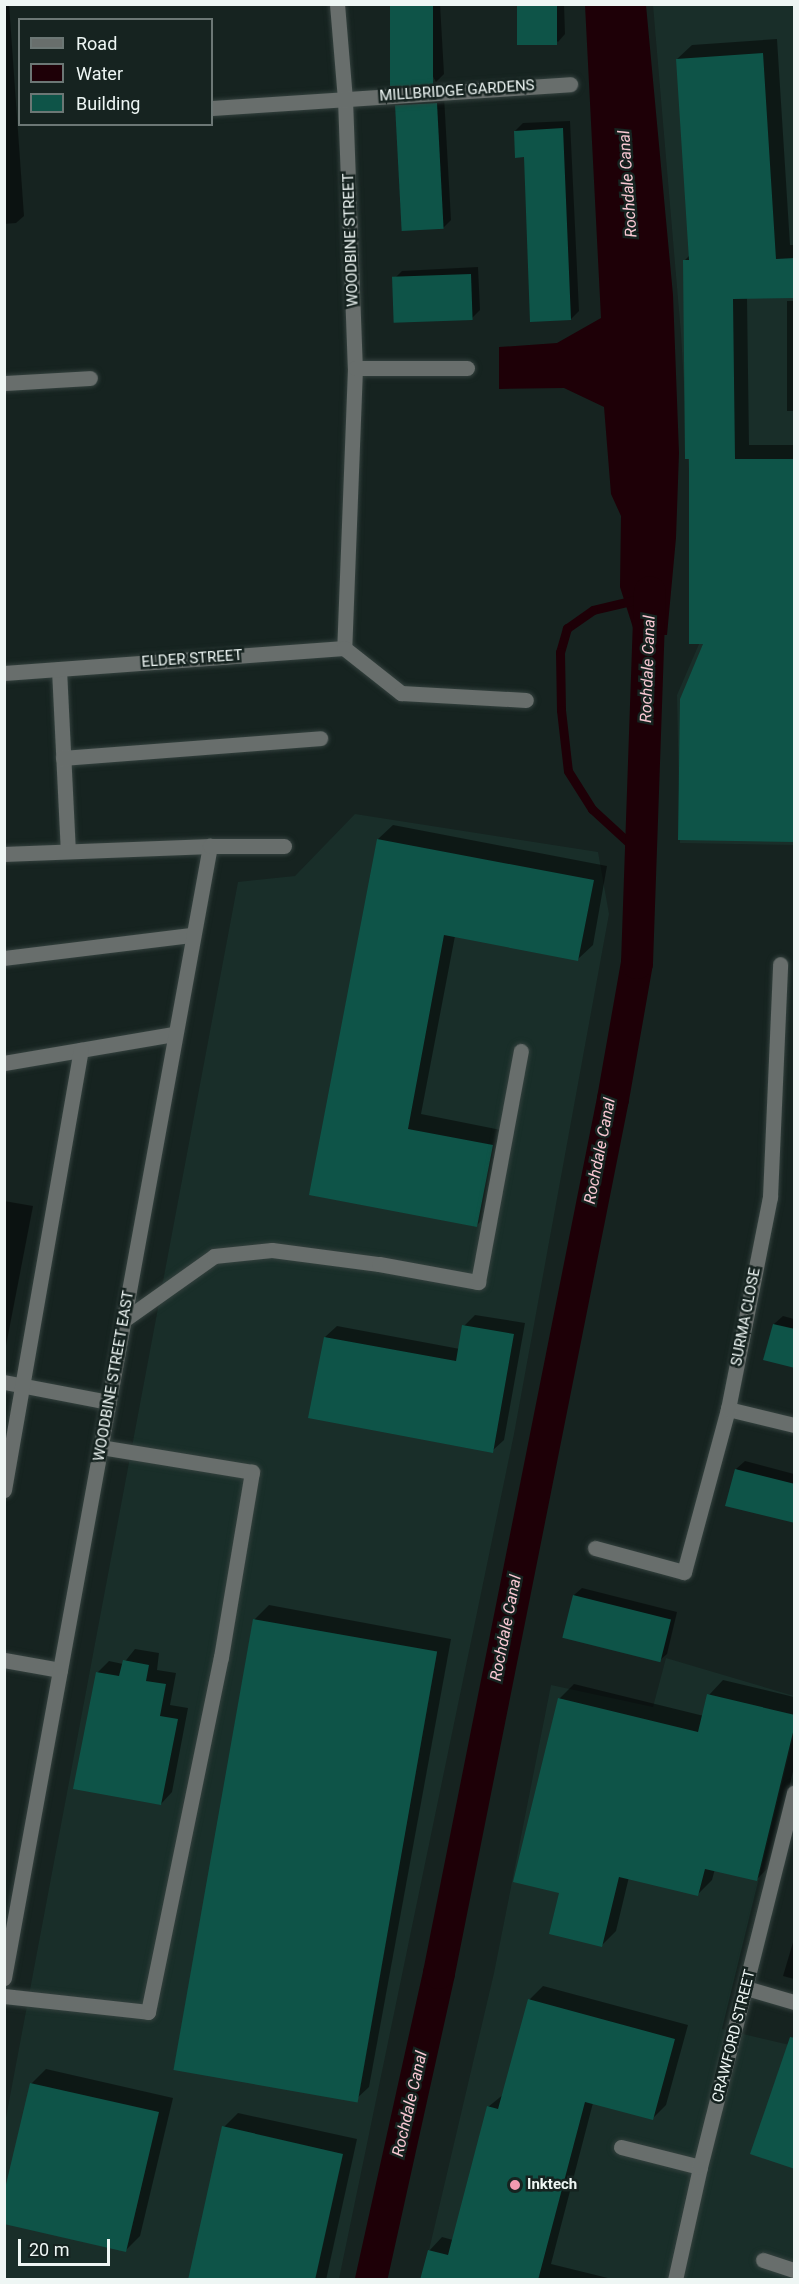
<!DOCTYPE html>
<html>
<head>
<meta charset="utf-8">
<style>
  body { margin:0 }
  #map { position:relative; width:799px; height:2284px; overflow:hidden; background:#162320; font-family:Roboto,sans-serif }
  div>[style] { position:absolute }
  .built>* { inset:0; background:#192e29 }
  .water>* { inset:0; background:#1e0007 }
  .shadow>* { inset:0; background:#0007; transform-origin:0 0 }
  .stream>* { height:9px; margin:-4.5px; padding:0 4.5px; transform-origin:4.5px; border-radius:4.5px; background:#1e0007 }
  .canal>* { height:32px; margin:-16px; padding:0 16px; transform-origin:16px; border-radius:16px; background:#1e0007 }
  .building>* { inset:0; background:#0e5448; transform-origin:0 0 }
  .roads { filter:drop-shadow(0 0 2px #34413e) drop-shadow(0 0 2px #34413e) }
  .minor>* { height:15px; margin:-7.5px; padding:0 7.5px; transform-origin:7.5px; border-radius:7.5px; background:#686e6c }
  .dots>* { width:16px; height:16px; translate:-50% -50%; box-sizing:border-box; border:3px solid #162320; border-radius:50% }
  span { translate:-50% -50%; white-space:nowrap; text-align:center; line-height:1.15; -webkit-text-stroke:5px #162320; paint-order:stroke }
  .street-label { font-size:15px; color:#eef6f4 }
  .poi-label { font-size:15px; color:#eef6f4; font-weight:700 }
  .left { translate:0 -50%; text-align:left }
  .water-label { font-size:16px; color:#f9c8d3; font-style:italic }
  .frame { position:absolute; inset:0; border:6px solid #eef6f4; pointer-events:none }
  .legend { position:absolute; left:18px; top:18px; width:195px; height:108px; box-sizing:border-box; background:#162320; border:2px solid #6c7775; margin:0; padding:8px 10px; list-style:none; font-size:18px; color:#eef6f4 }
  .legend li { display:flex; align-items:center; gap:12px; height:30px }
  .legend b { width:30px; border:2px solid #6c7775 }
  .scale { position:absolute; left:18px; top:2239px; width:92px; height:27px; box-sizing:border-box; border:3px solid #eef6f4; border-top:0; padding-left:8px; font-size:18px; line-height:21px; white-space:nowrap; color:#eef6f4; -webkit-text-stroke:4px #162320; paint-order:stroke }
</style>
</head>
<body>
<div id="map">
  <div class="built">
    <i style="clip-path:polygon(653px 5px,794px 5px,794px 845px,680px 843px,677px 695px,699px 644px,681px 334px)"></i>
    <i style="clip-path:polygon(355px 814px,598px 852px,609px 914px,514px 1434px,339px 2279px,5px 2280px,5px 2123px,238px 882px,295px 876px)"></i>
    <i style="clip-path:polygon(666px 1658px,794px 1696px,794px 1734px,722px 2029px,794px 2046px,794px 2279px,422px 2280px,494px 1973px,551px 1685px,653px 1707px)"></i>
  </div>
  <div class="water">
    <i style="clip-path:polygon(585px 5px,646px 5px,673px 295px,679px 453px,676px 538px,667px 635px,635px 634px,620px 587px,621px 516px,611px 494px,604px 407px,564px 388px,499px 389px,499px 347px,557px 343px,601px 318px)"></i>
  </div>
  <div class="shadow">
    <i style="clip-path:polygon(4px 4px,9px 4px,24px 216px,16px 223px,4px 224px)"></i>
    <i style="clip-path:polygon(392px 4px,440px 4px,444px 74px,436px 82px)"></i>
    <i style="clip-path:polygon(518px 4px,564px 4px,565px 34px,558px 42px)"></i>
    <i style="clip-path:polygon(777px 39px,790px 245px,794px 245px,794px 297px,747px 297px,749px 445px,794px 445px,794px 841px,705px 643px,690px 457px,684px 261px,691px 254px,677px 59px,692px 45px)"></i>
    <i style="clip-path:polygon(444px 96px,451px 220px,443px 228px,397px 106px,404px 98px)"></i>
    <i style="clip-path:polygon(570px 121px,579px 311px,571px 319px,526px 156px,515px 131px,523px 123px)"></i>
    <i style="clip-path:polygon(478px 267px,480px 310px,472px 318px,394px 279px,402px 271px)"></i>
    <i style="left:794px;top:301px;width:110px;height:7px;rotate:90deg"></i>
    <i style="clip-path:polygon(393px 825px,607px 866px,593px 945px,578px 959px,455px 936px,421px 1114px,506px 1131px,491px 1211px,476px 1226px,311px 1194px,378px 839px)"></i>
    <i style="clip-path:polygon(4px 1201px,33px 1206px,4px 1356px)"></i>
    <i style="clip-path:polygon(475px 1315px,525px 1323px,504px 1440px,492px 1451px,325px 1337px,337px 1326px,460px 1349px,464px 1326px)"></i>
    <i style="clip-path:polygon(783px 1316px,794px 1319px,794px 1367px,774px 1324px)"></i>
    <i style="clip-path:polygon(745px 1461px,794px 1474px,794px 1522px,736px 1469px)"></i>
    <i style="clip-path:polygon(582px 1588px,677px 1612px,667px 1654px,659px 1661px,564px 1637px,574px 1595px)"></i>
    <i style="clip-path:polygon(269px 1605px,451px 1639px,369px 2087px,354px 2101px,254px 1620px)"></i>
    <i style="clip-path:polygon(135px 1649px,159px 1653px,157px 1670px,176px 1673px,170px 1705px,188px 1708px,172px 1792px,161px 1804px,97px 1673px,109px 1661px,123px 1664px)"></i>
    <i style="clip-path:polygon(723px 1680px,794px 1697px,794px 1767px,771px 1865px,757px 1879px,715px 1869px,712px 1880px,698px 1894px,629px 1877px,616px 1931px,601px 1946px,561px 1892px,559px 1699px,574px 1684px,704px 1716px,709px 1695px)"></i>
    <i style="clip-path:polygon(794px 1939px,794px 1979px,783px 1976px)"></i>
    <i style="clip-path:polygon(543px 1986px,688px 2025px,666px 2105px,652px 2119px,593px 2103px,551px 2264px,616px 2280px,422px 2280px,429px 2251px,442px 2237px,453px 2240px,488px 2107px,504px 2094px,530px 1999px)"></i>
    <i style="clip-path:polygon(46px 2069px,173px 2098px,140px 2236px,126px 2250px,31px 2084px)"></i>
    <i style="clip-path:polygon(238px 2113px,357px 2139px,326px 2280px,203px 2280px,224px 2127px)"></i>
  </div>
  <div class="stream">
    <i style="left:635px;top:600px;width:43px;rotate:166.6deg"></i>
    <i style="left:593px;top:610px;width:32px;rotate:145deg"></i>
    <i style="left:567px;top:628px;width:25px;rotate:106deg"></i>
    <i style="left:560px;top:652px;width:58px;rotate:89deg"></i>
    <i style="left:561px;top:710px;width:61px;rotate:83.5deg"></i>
    <i style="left:568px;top:771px;width:45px;rotate:57.7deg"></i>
    <i style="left:592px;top:809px;width:64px;rotate:42.5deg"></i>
  </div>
  <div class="canal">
    <i style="left:371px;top:2280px;width:314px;rotate:-77.5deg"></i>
    <i style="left:439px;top:1973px;width:891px;rotate:-78.74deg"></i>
    <i style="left:613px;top:1099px;width:138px;rotate:-80deg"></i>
    <i style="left:637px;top:963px;width:371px;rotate:-88deg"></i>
  </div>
  <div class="building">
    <i style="left:390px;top:4px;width:43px;height:82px"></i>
    <i style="left:517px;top:4px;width:40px;height:41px"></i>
    <i style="clip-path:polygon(763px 53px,776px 259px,795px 258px,795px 298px,733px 299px,735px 459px,793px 459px,795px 842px,678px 840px,680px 699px,703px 644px,689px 644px,689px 459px,685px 459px,683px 260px,689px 260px,676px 59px)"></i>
    <i style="left:437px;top:103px;width:126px;height:42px;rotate:87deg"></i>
    <i style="clip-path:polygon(563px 128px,571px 320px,530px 322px,524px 157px,515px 158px,514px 131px)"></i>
    <i style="left:471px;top:274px;width:46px;height:79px;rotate:88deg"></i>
    <i style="clip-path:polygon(377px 839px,594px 880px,578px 961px,444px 935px,408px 1129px,493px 1145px,477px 1227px,309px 1195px)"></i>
    <i style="clip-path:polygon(773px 1324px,795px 1329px,795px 1368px,763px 1360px)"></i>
    <i style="clip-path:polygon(462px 1325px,514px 1334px,493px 1453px,308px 1418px,324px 1337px,456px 1361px)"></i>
    <i style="clip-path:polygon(735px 1469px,795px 1484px,795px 1523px,725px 1506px)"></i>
    <i style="left:573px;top:1595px;width:101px;height:44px;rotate:14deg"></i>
    <i style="left:253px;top:1619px;width:187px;height:458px;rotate:10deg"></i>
    <i style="clip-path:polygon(123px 1660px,149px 1665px,146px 1681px,166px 1684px,160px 1716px,178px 1719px,161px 1805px,73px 1789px,96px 1672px,119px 1676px)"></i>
    <i style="clip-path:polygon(707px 1694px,795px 1715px,795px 1724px,757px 1881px,705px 1869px,698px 1896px,619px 1877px,602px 1947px,549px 1934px,559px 1893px,513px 1882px,558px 1698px,698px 1732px)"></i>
    <i style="clip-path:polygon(528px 1999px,675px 2039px,653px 2120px,585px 2102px,538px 2280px,420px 2280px,428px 2250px,448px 2255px,487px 2106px,498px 2109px)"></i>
    <i style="clip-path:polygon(790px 2037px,795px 2038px,795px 2169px,750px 2154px)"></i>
    <i style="clip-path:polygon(30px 2083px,159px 2112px,126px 2252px,4px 2224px,4px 2193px)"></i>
    <i style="clip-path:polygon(222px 2126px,343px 2154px,315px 2280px,188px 2280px)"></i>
  </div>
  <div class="roads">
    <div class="minor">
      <i style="left:337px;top:4px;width:95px;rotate:85.2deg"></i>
      <i style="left:345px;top:99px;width:269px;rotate:87.9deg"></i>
      <i style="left:355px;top:368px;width:280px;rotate:92.2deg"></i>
      <i style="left:212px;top:108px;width:359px;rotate:-3.8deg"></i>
      <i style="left:355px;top:368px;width:112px"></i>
      <i style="left:4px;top:383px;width:86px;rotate:-3.3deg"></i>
      <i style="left:59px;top:669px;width:181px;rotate:87.2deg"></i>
      <i style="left:4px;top:673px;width:341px;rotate:-4.2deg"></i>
      <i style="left:344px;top:648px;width:73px;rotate:38.3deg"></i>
      <i style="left:401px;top:693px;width:125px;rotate:3.2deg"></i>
      <i style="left:63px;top:758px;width:258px;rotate:-4.4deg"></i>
      <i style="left:4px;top:854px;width:206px;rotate:-2.2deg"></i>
      <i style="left:4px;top:958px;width:189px;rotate:-7deg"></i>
      <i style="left:4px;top:1063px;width:172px;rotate:-9.7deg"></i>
      <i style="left:124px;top:1320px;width:110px;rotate:-35.4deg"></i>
      <i style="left:214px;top:1256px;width:58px;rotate:-5.9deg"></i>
      <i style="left:272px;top:1250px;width:108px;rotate:7.5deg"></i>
      <i style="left:379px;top:1264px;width:101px;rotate:10.3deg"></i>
      <i style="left:478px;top:1282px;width:235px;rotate:-79.5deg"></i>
      <i style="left:4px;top:1382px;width:107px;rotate:10.8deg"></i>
      <i style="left:728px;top:1409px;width:68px;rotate:13.6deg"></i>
      <i style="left:4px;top:1490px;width:447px;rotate:-80.1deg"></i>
      <i style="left:595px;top:1548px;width:92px;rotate:15.1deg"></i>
      <i style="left:684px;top:1572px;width:169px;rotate:-74.9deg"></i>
      <i style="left:728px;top:1409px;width:216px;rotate:-78.8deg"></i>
      <i style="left:770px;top:1197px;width:233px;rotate:-87.5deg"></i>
      <i style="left:4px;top:1660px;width:57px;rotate:10.1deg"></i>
      <i style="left:4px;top:1978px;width:1151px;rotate:-79.69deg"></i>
      <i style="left:210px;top:846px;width:74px"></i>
      <i style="left:746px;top:1988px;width:50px;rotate:16.3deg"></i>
      <i style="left:4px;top:1996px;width:145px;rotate:6.3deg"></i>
      <i style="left:148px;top:2012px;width:362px;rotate:-78.4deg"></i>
      <i style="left:221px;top:1657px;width:188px;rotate:-80.5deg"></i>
      <i style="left:252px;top:1472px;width:153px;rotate:-170.6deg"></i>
      <i style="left:621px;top:2147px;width:81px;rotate:14.2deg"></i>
      <i style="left:763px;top:2260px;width:33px;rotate:18deg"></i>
      <i style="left:675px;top:2280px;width:116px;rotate:-77.5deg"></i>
      <i style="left:700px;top:2167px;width:386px;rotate:-75.9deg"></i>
    </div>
  </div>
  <div class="dots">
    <i style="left:515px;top:2185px;background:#f19ab0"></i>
  </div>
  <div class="street-label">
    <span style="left:457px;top:91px;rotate:-4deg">MILLBRIDGE GARDENS</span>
    <span style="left:351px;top:240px;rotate:-92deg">WOODBINE STREET</span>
    <span style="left:192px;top:659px;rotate:-4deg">ELDER STREET</span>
    <span style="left:746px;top:1317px;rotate:-79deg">SURMA CLOSE</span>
    <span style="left:114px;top:1376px;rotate:-80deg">WOODBINE STREET EAST</span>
    <span style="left:734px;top:2036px;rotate:-76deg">CRAWFORD STREET</span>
  </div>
  <div class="poi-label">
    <span class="left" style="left:527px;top:2185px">Inktech</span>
  </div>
  <div class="water-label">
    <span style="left:628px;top:184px;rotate:-94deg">Rochdale Canal</span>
    <span style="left:648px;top:669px;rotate:-88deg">Rochdale Canal</span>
    <span style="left:600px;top:1151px;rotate:-79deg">Rochdale Canal</span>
    <span style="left:506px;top:1628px;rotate:-79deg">Rochdale Canal</span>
    <span style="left:410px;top:2104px;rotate:-77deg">Rochdale Canal</span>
  </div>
  <div class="frame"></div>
  <ul class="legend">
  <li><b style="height:8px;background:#686e6c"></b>Road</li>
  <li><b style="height:16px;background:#1e0007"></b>Water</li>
  <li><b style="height:16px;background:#0e5448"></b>Building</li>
  </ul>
  <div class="scale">20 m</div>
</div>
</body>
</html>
